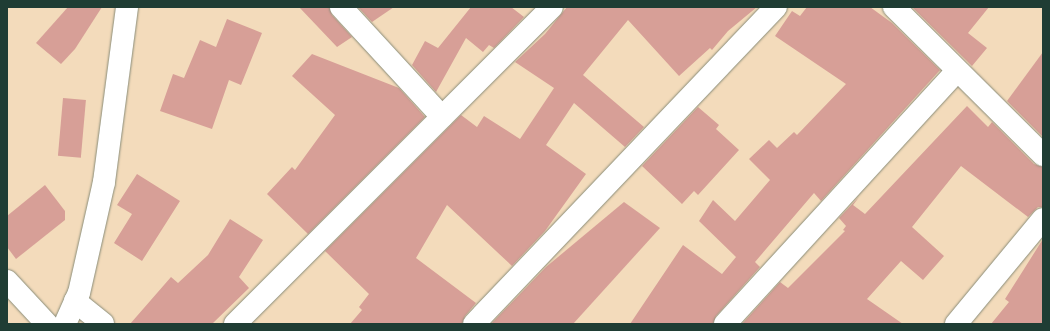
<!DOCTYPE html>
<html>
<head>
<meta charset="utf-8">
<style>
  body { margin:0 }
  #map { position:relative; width:1050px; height:331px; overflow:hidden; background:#f3dbbb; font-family:"IM FELL Great Primer",serif }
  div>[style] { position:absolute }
  .building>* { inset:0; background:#d79f97; transform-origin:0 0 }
  .roads { filter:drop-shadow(0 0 1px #898c78) drop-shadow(0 0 1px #898c78) }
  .street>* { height:22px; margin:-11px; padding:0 11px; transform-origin:11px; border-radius:11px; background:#fff }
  span { translate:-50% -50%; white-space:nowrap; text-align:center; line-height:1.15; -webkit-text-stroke:3.5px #fcf5e5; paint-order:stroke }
  .frame { position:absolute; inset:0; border:8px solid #1f3d34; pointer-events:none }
</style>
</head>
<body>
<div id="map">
  <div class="building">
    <i style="clip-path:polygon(68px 7px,102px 7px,75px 49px,61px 64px,36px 43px)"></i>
    <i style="clip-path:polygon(299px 7px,329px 7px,332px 15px,352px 37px,337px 47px)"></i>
    <i style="clip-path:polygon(358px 7px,394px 7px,372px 22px)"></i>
    <i style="clip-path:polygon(471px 7px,511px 7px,524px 17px,494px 48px,489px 45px,483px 52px,466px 38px,436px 92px,412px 65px,425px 41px,438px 48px)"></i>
    <i style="clip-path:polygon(567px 7px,757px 7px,728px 31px,712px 50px,710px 48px,679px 76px,628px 20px,583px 75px,644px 127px,625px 147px,574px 103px,546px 145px,586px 174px,545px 231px,512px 266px,447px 205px,416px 258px,476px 303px,465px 316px,462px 324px,350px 324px,362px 310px,359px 307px,369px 294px,325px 251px,461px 115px,477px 127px,484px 116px,520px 139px,554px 88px,515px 62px,545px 34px)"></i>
    <i style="clip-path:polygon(807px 7px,870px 7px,892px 23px,940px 70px,821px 201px,814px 193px,755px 262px,760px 267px,716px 316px,713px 324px,630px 324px,683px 245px,722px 274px,736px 257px,699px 221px,713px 200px,735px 221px,770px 180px,749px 159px,769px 140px,777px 148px,794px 132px,797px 135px,846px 84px,775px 36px,792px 11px,800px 16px)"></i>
    <i style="clip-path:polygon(912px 7px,989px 7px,968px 33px,987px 48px,972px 66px)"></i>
    <i style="clip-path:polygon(227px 19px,262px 33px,241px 85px,229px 80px,212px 129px,160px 111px,173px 74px,184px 78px,200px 40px,216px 47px)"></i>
    <i style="clip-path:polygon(1043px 52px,1043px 137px,1007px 101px)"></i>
    <i style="clip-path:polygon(312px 54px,399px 88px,425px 117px,308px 234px,267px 194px,292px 167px,295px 170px,335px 115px,292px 76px)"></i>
    <i style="left:63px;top:98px;width:23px;height:58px;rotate:5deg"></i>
    <i style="clip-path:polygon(967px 106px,988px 127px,992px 122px,1034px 164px,1043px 167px,1043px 207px,1038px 207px,1028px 217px,961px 166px,912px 227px,944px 256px,923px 280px,901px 261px,867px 299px,903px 324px,742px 324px,780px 282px,788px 288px,845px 231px,843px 230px,846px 226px,839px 218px,859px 197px,853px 205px,865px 214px)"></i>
    <i style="clip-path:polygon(698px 107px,719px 125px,716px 129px,739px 150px,698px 195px,694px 191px,682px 204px,642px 166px)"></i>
    <i style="clip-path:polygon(137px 174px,180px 201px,142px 261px,114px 243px,132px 214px,117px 205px)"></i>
    <i style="clip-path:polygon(45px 185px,65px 211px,65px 220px,16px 259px,7px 247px,7px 216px)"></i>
    <i style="clip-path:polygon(624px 202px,660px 228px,573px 324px,491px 324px,546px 267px)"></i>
    <i style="clip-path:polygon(230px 219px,263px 240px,239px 277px,249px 288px,212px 324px,130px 324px,171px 277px,178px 283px,208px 255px)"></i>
    <i style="clip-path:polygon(1043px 239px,1043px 324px,991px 324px,1009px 302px,1005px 299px)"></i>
  </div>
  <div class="roads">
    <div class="street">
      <i style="left:341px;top:7px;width:149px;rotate:47.4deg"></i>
      <i style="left:894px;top:7px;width:210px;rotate:44.8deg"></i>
      <i style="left:7px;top:281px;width:59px;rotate:47.1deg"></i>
      <i style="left:75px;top:301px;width:36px;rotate:39deg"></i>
      <i style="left:65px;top:324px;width:34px;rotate:-66deg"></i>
      <i style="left:79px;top:293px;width:114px;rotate:-77.3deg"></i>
      <i style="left:104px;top:182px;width:177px;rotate:-82.5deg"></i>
      <i style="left:235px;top:324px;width:448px;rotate:-45deg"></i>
      <i style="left:474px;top:324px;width:438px;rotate:-46.4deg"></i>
      <i style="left:725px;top:324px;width:343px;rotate:-47.5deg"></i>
      <i style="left:956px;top:324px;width:136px;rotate:-50.4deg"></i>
    </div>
  </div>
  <div class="frame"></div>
</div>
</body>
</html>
